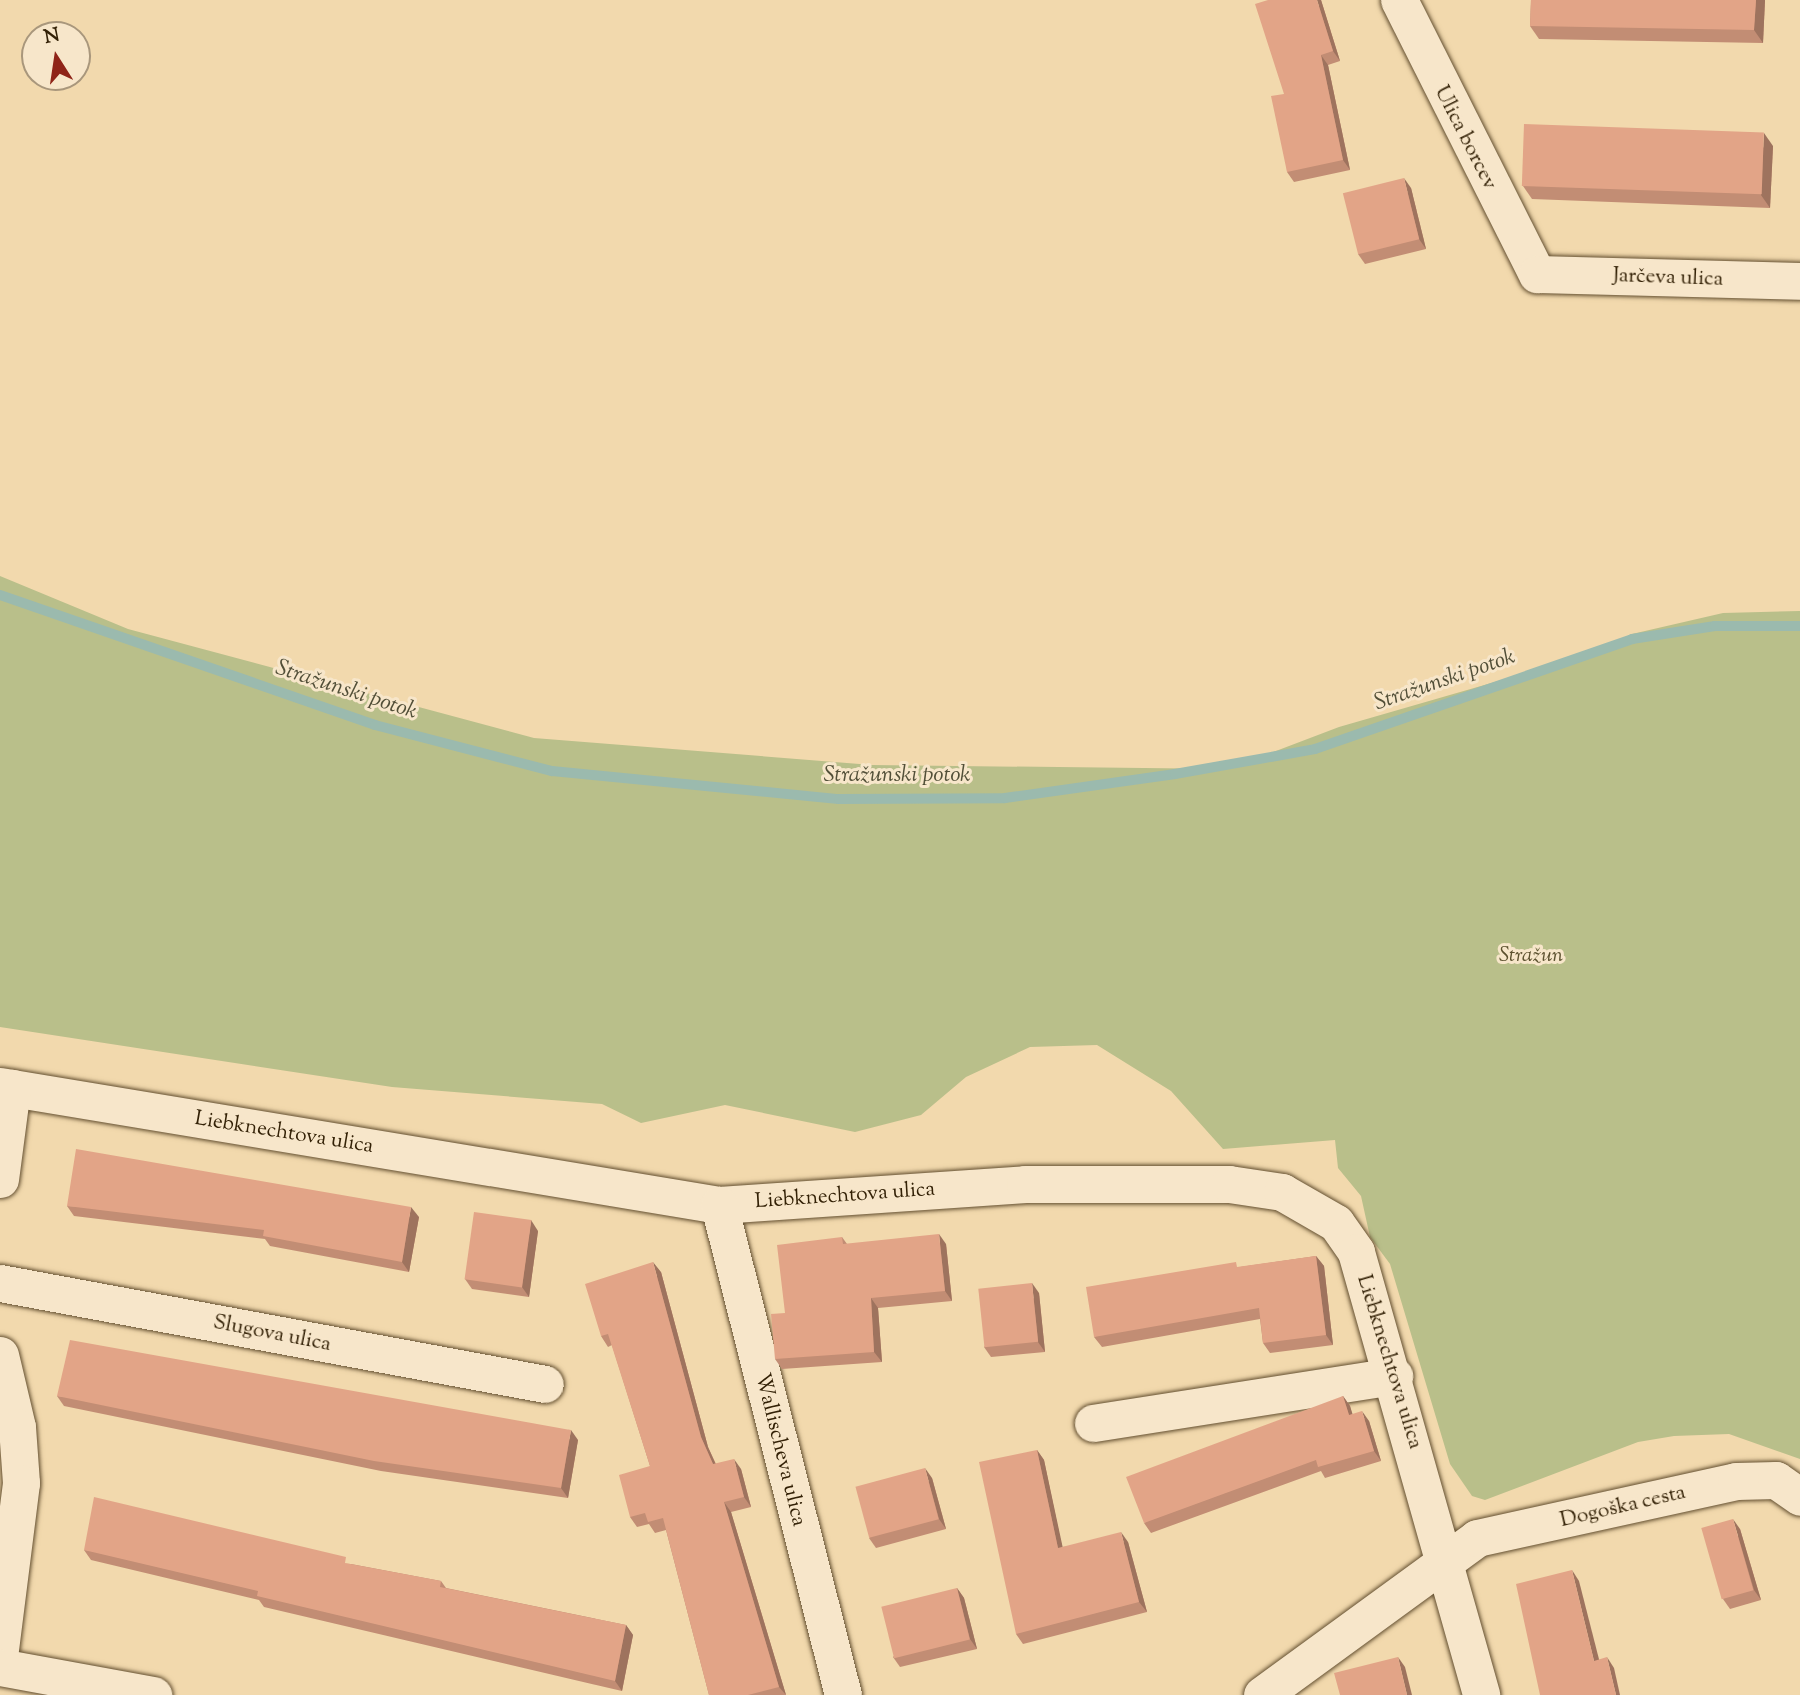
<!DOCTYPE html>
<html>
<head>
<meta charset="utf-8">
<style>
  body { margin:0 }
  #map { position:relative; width:1800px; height:1695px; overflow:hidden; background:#f2d9ad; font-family:"Sorts Mill Goudy",serif }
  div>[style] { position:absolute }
  .green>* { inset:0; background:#b9bf8a }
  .stream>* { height:10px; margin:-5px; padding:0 5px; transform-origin:5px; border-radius:5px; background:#9bbaae }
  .roads { filter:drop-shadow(0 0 2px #634f30) drop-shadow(0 0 2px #634f30) }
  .minor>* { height:37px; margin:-18.5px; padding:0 18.5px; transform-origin:18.5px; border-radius:18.5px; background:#f7e6ca }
  .wall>* { inset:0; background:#c28d74 }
  .shaded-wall>* { inset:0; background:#9e735e }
  .building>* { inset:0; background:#e2a487; transform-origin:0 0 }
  span { translate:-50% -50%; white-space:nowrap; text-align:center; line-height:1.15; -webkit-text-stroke:6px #f7e6ca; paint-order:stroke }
  .street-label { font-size:21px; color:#332106 }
  .park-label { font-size:21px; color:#5b502e; font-style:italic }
  .water-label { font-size:23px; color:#524f38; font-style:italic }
  .north { position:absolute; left:21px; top:21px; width:70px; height:70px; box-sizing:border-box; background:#f7e6ca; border:2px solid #a9977c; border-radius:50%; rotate:348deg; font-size:19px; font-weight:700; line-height:28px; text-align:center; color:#332106 }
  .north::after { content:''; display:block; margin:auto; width:24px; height:32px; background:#8f2418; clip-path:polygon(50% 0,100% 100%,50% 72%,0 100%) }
</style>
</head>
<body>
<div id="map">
  <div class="green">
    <i style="clip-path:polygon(0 576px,128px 629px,534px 738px,872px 765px,1229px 769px,1339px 727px,1581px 657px,1632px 634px,1723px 613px,1800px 611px,1800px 1459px,1729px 1434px,1674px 1436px,1638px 1442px,1485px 1500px,1472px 1496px,1450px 1464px,1390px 1264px,1370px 1237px,1361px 1196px,1338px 1168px,1335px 1140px,1223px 1149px,1171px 1091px,1097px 1045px,1030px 1047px,966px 1077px,921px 1115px,855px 1132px,725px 1105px,641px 1123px,602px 1104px,392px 1087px,0 1027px)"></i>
  </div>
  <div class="stream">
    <i style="left:0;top:595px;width:397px;rotate:19.1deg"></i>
    <i style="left:375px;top:725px;width:183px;rotate:14.6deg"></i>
    <i style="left:552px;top:771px;width:288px;rotate:5.6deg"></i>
    <i style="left:839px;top:799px;width:166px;rotate:-0.3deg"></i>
    <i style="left:1005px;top:798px;width:172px;rotate:-8deg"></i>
    <i style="left:1175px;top:774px;width:142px;rotate:-10.1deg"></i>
    <i style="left:1315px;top:749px;width:336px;rotate:-19.1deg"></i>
    <i style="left:1632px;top:639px;width:84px;rotate:-8.9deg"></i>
    <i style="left:1715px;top:626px;width:85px"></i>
  </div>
  <div class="roads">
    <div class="minor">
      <i style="left:1399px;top:0;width:307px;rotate:63.3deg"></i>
      <i style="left:1537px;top:274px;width:263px;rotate:1.5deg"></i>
      <i style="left:0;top:1086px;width:729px;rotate:9.4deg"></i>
      <i style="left:719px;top:1205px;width:307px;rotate:-3.9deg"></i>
      <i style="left:1025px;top:1184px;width:204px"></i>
      <i style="left:1229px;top:1184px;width:54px;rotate:8.6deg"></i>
      <i style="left:1282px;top:1192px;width:62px;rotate:29.9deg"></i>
      <i style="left:1336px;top:1223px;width:35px;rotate:55deg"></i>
      <i style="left:1356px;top:1252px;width:460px;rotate:74.2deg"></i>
      <i style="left:0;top:1179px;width:92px;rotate:-82.5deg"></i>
      <i style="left:719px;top:1205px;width:505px;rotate:75.8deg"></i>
      <i style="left:0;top:1283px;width:554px;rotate:10.5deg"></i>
      <i style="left:0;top:1355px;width:74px;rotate:76.7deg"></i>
      <i style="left:17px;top:1427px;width:56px;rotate:85.9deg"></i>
      <i style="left:21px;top:1483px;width:167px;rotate:97.2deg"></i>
      <i style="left:1093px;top:1423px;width:305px;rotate:-8.9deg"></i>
      <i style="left:0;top:1667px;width:156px;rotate:10.4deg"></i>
      <i style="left:1262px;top:1695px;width:266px;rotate:-36.1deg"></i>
      <i style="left:1477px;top:1538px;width:265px;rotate:-12.4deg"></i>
      <i style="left:1736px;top:1481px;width:40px;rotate:-1.4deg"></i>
      <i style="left:1776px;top:1480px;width:29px;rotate:35deg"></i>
    </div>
  </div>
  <div class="wall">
    <i style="clip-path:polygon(1321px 0,1340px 61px,1328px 65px,1350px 170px,1294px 182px,1287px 172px,1284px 94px)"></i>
    <i style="clip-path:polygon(1531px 0,1765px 0,1763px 43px,1539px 39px,1530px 26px)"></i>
    <i style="clip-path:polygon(1773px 146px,1770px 208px,1532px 199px,1523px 186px)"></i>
    <i style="clip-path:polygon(1411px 188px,1426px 249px,1365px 264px,1358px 254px)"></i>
    <i style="clip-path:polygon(67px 1206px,419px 1217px,409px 1272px,270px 1246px,265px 1239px,74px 1216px)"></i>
    <i style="clip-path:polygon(538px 1231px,529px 1297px,472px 1289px,465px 1279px)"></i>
    <i style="clip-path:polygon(842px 1237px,847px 1244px,946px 1244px,952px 1301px,878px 1308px,882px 1362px,782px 1369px,775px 1359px,785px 1313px)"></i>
    <i style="clip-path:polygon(1316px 1256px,1324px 1266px,1333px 1345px,1270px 1353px,1263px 1343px,1260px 1319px,1102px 1347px,1094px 1337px,1240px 1267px)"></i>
    <i style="clip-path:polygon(661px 1272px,708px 1447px,716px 1464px,741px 1469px,751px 1507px,731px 1512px,786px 1695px,709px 1695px,666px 1530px,655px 1533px,649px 1524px,637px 1527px,630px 1517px,650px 1466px,612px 1345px,608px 1347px,601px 1336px)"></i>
    <i style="clip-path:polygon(1039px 1293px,1045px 1352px,991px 1357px,984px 1347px)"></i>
    <i style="clip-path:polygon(57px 1396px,578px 1440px,568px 1498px,381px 1471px,64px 1406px)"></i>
    <i style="clip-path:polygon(1343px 1396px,1350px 1406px,1352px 1414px,1369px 1421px,1381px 1461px,1325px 1478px,1321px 1471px,1151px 1533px,1144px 1523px)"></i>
    <i style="clip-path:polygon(1037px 1450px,1044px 1460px,1062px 1547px,1128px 1542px,1147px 1612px,1023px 1644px,1016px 1634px)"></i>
    <i style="clip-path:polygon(932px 1478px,946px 1529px,876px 1548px,869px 1538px)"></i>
    <i style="clip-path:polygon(1740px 1529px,1761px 1600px,1730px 1609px,1723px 1599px)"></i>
    <i style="clip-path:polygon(84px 1550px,351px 1564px,441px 1581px,446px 1588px,626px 1625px,633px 1635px,622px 1691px,264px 1607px,259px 1600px,91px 1560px)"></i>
    <i style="clip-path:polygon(957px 1588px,964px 1598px,977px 1649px,900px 1667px,893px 1657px)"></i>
  </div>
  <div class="shaded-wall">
    <i style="clip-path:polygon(1317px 0,1321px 0,1340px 61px,1333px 51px)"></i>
    <i style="clip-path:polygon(1756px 0,1765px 0,1763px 43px,1754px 30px)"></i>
    <i style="clip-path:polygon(1321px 55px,1328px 65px,1350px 170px,1343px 160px)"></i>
    <i style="clip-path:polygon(1764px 133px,1773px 146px,1770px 208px,1761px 195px)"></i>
    <i style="clip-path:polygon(1404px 178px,1411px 188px,1426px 249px,1419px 239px)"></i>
    <i style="clip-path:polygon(411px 1207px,419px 1217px,409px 1272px,402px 1262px)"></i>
    <i style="clip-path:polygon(531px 1220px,538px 1231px,529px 1297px,522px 1287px)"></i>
    <i style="clip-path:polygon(939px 1234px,946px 1244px,952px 1301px,945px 1291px)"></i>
    <i style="clip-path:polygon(1316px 1256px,1324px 1266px,1333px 1345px,1326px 1335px)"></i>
    <i style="clip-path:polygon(653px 1262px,661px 1272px,708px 1447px,720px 1474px,713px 1464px,701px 1437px)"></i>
    <i style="clip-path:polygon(1032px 1283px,1039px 1293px,1045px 1352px,1038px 1342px)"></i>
    <i style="clip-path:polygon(871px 1298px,878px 1308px,882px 1362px,874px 1352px)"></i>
    <i style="clip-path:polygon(1343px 1396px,1350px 1406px,1356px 1425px,1349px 1415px)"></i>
    <i style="clip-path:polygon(1362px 1411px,1369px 1421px,1381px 1461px,1374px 1451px)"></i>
    <i style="clip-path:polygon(571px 1430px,578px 1440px,568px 1498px,561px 1488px)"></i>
    <i style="clip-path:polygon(1037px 1450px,1044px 1460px,1065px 1558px,1058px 1548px)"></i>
    <i style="clip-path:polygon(734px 1459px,741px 1469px,751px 1507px,744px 1497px)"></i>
    <i style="clip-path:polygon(925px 1468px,932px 1478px,946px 1529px,939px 1519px)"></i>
    <i style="clip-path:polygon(724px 1502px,731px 1512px,786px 1695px,779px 1687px)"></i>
    <i style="clip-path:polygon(1733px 1519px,1740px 1529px,1761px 1600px,1754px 1590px)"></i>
    <i style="clip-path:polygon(1121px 1532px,1128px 1542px,1147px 1612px,1139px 1602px)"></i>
    <i style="clip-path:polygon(1572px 1570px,1579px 1581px,1602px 1671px,1594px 1661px)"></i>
    <i style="clip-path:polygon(957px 1588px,964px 1598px,977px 1649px,970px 1639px)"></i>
    <i style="clip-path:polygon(626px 1625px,633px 1635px,622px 1691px,615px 1681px)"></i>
    <i style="clip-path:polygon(1398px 1657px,1405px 1667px,1412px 1695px,1407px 1695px)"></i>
    <i style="clip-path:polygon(1607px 1657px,1614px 1668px,1620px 1695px,1616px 1695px)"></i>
  </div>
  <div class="building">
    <i style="clip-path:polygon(1268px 0,1317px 0,1333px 51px,1321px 55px,1343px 160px,1287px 172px,1271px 96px,1284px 94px,1255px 4px)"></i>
    <i style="clip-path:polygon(1531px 0,1756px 0,1754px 30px,1530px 26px)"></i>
    <i style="left:1524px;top:124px;width:240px;height:62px;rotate:2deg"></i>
    <i style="left:1404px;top:178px;width:63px;height:63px;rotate:76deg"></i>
    <i style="clip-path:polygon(76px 1149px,411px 1207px,402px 1262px,263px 1236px,264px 1230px,67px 1206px)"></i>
    <i style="left:474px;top:1212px;width:58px;height:68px;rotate:8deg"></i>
    <i style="clip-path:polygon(939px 1234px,945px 1291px,871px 1298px,874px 1352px,775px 1359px,771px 1314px,785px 1313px,777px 1245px,842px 1237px,843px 1244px)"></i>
    <i style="clip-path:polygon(1316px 1256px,1326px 1335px,1263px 1343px,1259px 1308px,1094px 1337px,1086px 1287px,1236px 1262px,1237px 1267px)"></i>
    <i style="clip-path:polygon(653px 1262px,701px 1437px,713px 1464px,734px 1459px,744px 1497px,724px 1502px,779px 1687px,748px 1695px,709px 1695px,663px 1518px,648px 1522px,645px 1513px,630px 1517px,619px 1475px,650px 1466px,608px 1334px,601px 1336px,585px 1284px)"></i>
    <i style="left:1032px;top:1283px;width:59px;height:54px;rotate:84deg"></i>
    <i style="clip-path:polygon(70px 1340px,571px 1430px,561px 1488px,374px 1461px,57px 1396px)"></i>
    <i style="clip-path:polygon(1343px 1396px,1349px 1415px,1362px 1411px,1374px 1451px,1318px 1467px,1316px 1460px,1144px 1523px,1126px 1477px)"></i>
    <i style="clip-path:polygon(1037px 1450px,1058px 1548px,1121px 1532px,1139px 1602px,1016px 1634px,979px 1462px)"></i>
    <i style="left:925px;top:1468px;width:53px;height:72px;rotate:75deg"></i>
    <i style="clip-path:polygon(94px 1497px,346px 1557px,345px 1563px,441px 1581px,440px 1587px,626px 1625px,615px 1681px,257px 1596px,258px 1591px,84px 1550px)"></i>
    <i style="left:1733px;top:1519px;width:74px;height:33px;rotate:74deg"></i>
    <i style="clip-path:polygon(1572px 1570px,1594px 1661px,1607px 1657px,1616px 1695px,1540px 1695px,1516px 1584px)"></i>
    <i style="left:957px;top:1588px;width:53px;height:78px;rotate:76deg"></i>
    <i style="clip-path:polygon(1398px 1657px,1407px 1695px,1340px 1695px,1334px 1673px)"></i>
  </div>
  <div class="street-label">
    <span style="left:1465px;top:138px;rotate:63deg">Ulica borcev</span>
    <span style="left:1668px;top:278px;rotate:2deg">Jarčeva ulica</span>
    <span style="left:284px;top:1133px;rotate:9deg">Liebknechtova ulica</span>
    <span style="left:845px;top:1196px;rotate:-4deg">Liebknechtova ulica</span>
    <span style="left:272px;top:1334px;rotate:11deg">Slugova ulica</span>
    <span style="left:1389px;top:1362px;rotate:73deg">Liebknechtova ulica</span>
    <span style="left:780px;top:1450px;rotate:76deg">Wallischeva ulica</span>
    <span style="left:1623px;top:1507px;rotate:-13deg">Dogoška cesta</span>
  </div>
  <div class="park-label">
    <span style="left:1531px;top:956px">Stražun</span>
  </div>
  <div class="water-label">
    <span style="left:1445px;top:681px;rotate:-19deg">Stražunski potok</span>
    <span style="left:346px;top:691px;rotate:18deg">Stražunski potok</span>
    <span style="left:897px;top:776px">Stražunski potok</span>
  </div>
  <div class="north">N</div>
</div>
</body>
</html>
